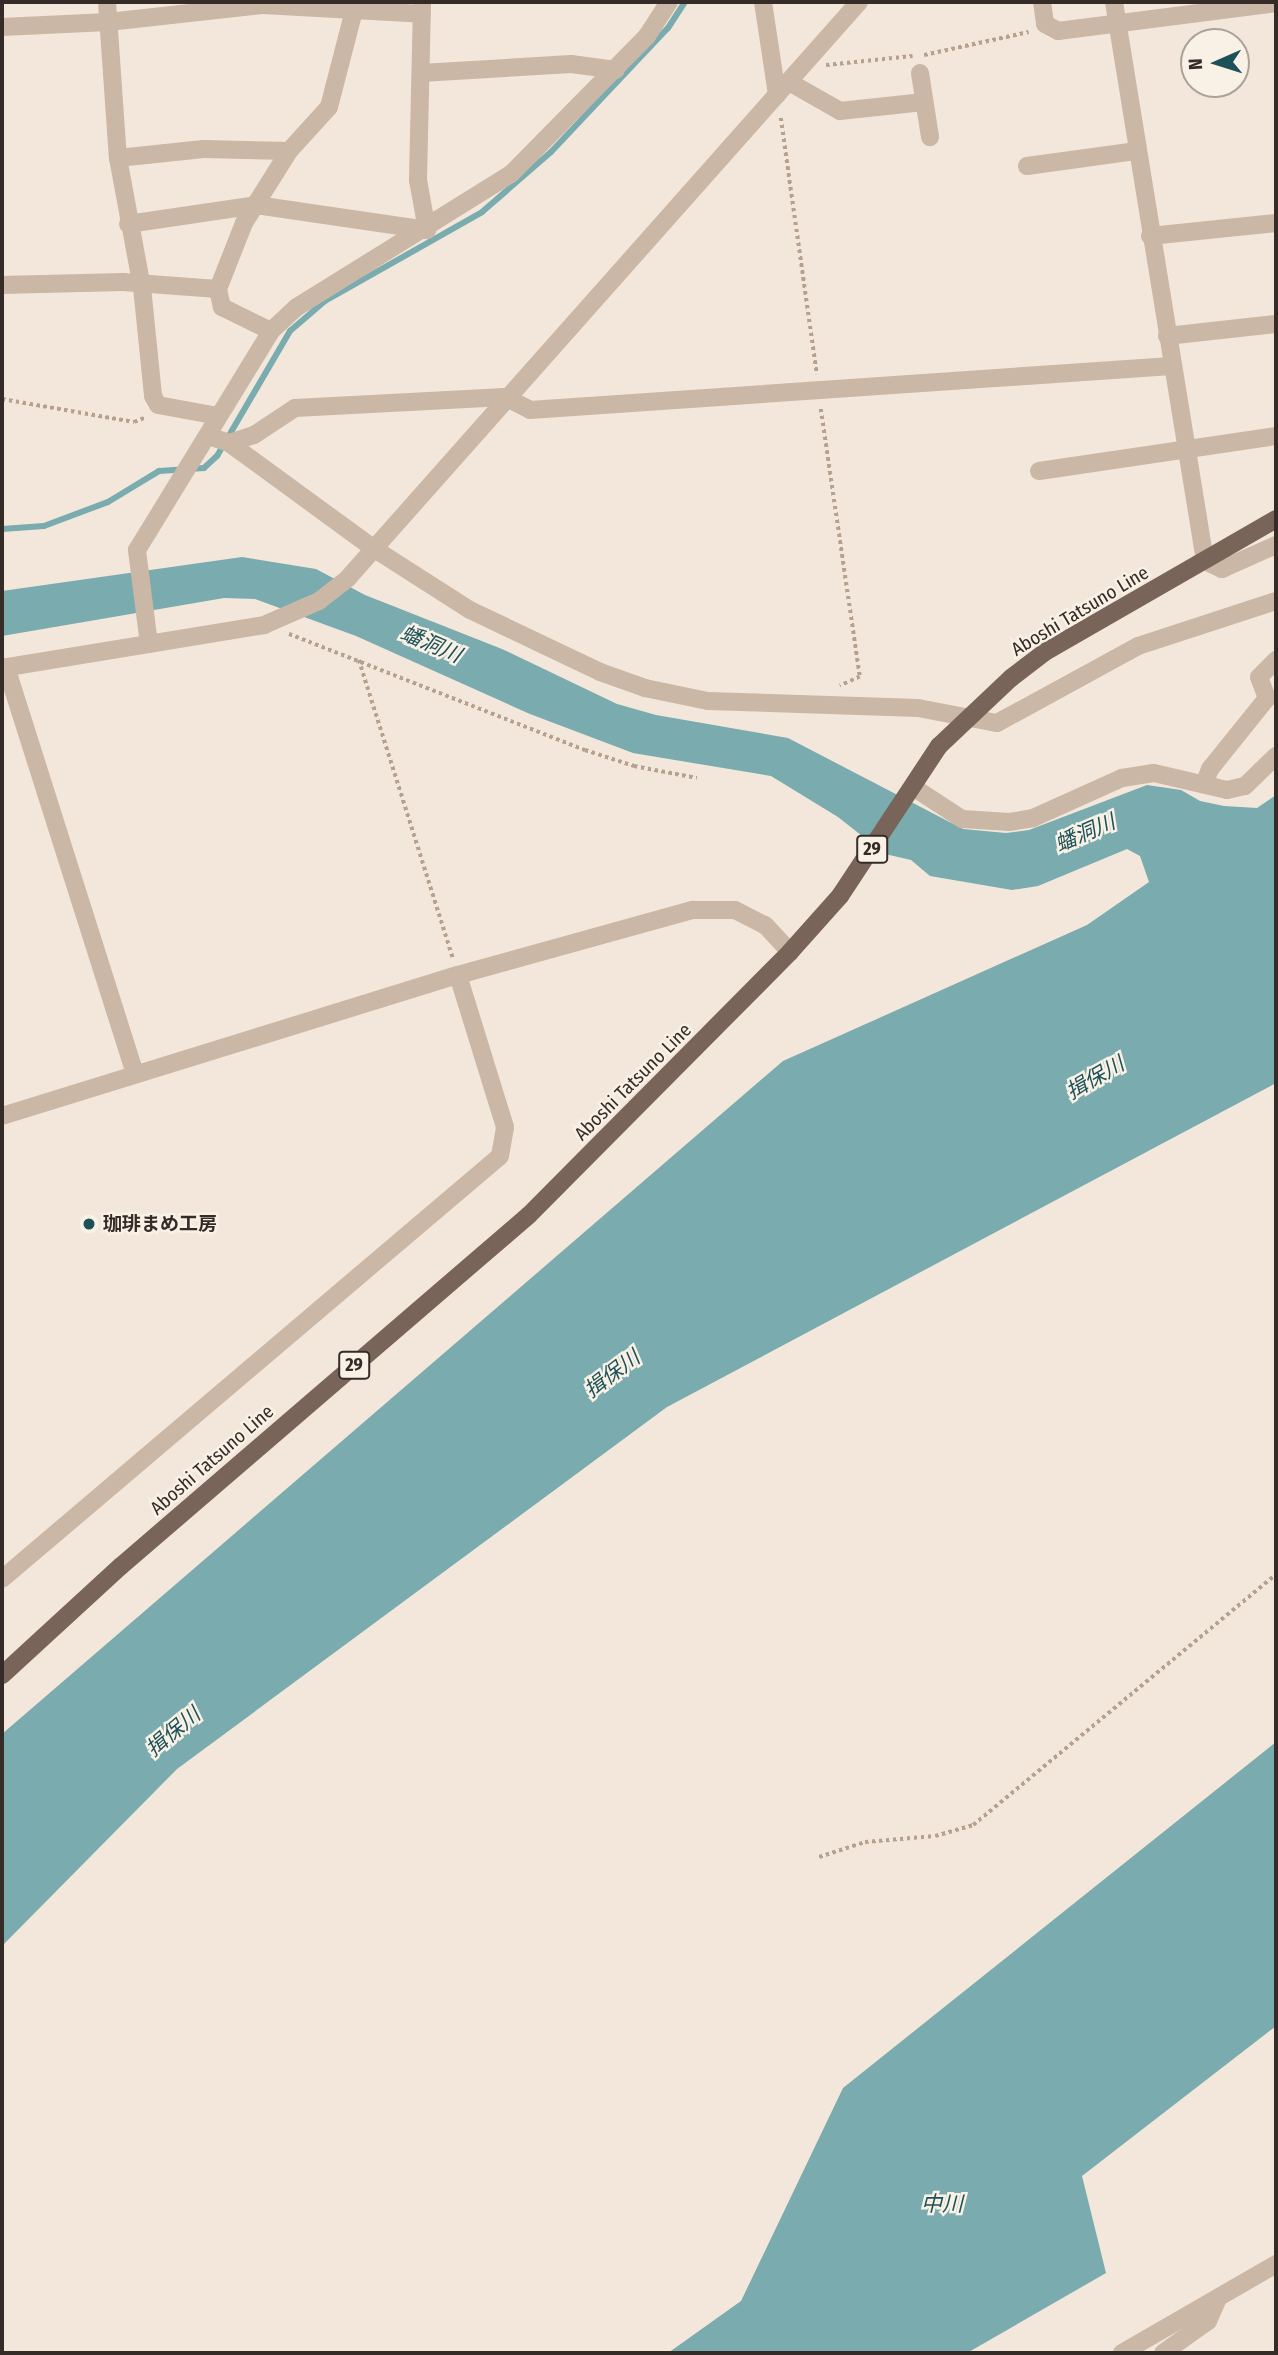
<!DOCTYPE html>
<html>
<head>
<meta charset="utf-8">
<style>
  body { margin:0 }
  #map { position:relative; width:1278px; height:2355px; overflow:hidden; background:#f2e7da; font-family:"Fira Sans Condensed","Noto Sans JP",sans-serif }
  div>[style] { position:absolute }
  .water>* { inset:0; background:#79abaf }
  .stream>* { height:6px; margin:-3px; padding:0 3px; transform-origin:3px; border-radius:3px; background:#79abaf }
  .path>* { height:3.5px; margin-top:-1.75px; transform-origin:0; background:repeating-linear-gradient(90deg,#b6a190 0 3.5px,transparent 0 7px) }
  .minor>* { height:18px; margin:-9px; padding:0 9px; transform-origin:9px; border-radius:9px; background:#cab7a6 }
  .major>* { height:18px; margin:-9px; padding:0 9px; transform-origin:9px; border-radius:9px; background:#786458 }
  .dots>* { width:19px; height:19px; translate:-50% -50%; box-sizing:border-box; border:4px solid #f9f1e6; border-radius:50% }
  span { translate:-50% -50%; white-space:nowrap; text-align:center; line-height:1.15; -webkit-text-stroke:5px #f9f1e6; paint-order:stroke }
  .shield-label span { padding:2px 5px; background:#f9f1e6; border:2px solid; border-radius:5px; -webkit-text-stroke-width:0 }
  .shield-label { font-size:18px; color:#362c27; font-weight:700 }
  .street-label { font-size:19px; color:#362c27 }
  .poi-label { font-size:19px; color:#362c27; font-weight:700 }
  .left { translate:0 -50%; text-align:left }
  .water-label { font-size:21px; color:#1c5157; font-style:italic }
  .frame { position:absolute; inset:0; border:4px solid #362c27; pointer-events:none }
  .north { position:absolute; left:1180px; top:28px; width:70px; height:70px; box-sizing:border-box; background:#f9f1e6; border:2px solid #aba29a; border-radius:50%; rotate:267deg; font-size:19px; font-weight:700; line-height:28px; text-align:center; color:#362c27 }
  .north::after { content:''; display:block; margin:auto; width:24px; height:32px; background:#1c5157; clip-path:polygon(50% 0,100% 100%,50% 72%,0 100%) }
</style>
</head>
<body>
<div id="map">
  <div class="water">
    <i style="clip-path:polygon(242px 557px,316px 569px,365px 595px,502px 649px,617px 704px,656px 715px,788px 738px,963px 829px,1006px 833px,1029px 830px,1147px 785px,1181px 790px,1200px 801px,1224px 806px,1257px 808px,1276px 795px,1276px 1083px,667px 1407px,177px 1769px,2px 1946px,2px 1734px,783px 1061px,1087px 925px,1149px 882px,1140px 856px,1127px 849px,1038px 886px,1012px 890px,930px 876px,911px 860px,885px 854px,838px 817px,771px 776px,633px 753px,530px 714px,356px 636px,255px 599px,224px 598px,2px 636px,2px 591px)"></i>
    <i style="clip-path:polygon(1276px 1742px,1276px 2026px,1082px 2176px,1106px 2273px,967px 2353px,668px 2353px,741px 2301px,843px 2088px)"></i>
  </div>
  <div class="stream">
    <i style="left:2px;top:529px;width:42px;rotate:-4.1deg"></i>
    <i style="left:44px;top:526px;width:68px;rotate:-20.6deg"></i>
    <i style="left:108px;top:502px;width:60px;rotate:-31.3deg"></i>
    <i style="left:159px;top:471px;width:45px;rotate:-3.8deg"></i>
    <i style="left:204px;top:468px;width:18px;rotate:-43deg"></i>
    <i style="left:217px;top:456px;width:145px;rotate:-59.7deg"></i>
    <i style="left:290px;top:331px;width:46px;rotate:-40.6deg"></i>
    <i style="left:325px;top:301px;width:180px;rotate:-29.5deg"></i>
    <i style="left:482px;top:212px;width:91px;rotate:-41deg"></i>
    <i style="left:551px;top:152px;width:170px;rotate:-46.7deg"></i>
    <i style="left:668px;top:28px;width:31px;rotate:-57deg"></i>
  </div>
  <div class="path">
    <i style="left:924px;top:55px;width:107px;rotate:-12.4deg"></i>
    <i style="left:826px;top:65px;width:87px;rotate:-5.9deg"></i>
    <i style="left:781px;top:118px;width:259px;rotate:82deg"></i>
    <i style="left:2px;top:399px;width:134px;rotate:9.9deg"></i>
    <i style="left:134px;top:422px;width:11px;rotate:-22deg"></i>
    <i style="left:821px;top:409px;width:271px;rotate:81.7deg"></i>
    <i style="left:860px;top:677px;width:22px;rotate:156deg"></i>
    <i style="left:289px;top:634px;width:318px;rotate:21.4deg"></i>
    <i style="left:585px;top:750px;width:52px;rotate:18.1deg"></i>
    <i style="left:634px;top:766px;width:64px;rotate:10.8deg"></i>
    <i style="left:359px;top:660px;width:313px;rotate:72.5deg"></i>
    <i style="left:819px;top:1857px;width:48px;rotate:-18.1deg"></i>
    <i style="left:865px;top:1842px;width:70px;rotate:-4.9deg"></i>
    <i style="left:935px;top:1836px;width:40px;rotate:-16deg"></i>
    <i style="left:973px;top:1825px;width:393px;rotate:-39.6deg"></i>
  </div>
  <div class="minor">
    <i style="left:107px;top:2px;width:156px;rotate:86deg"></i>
    <i style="left:118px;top:158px;width:131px;rotate:79.5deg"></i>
    <i style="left:142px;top:287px;width:110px;rotate:84.2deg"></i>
    <i style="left:153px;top:396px;width:10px;rotate:61deg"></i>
    <i style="left:158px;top:405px;width:61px;rotate:10.4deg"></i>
    <i style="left:763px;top:2px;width:94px;rotate:81.4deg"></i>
    <i style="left:1042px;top:2px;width:22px;rotate:82deg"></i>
    <i style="left:1045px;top:24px;width:15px;rotate:28deg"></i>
    <i style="left:1058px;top:31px;width:220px;rotate:-7.3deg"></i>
    <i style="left:1114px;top:2px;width:566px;rotate:80.75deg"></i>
    <i style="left:1205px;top:561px;width:19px;rotate:25deg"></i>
    <i style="left:1222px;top:569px;width:59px;rotate:-24deg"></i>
    <i style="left:2px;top:27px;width:106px;rotate:-2.7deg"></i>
    <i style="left:108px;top:22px;width:156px;rotate:-6.3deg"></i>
    <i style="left:263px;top:5px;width:159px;rotate:3.2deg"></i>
    <i style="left:421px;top:73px;width:150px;rotate:-3.4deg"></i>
    <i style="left:571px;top:64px;width:45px;rotate:7.6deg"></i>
    <i style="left:920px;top:73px;width:65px;rotate:81.1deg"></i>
    <i style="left:789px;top:82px;width:59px;rotate:29.6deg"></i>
    <i style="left:840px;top:111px;width:84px;rotate:-6.1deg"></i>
    <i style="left:118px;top:158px;width:86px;rotate:-6deg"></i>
    <i style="left:204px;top:149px;width:85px;rotate:1.3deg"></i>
    <i style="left:1027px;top:166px;width:111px;rotate:-7.8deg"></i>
    <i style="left:128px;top:224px;width:129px;rotate:-8.4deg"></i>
    <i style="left:256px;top:205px;width:173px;rotate:8.3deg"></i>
    <i style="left:427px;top:230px;width:51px;rotate:-100.2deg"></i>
    <i style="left:418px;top:180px;width:178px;rotate:-88.7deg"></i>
    <i style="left:1150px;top:236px;width:127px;rotate:-5.9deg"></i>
    <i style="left:2px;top:285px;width:121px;rotate:-1.4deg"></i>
    <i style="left:123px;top:282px;width:95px;rotate:4.2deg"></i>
    <i style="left:271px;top:331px;width:55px;rotate:-153.9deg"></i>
    <i style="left:222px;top:307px;width:18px;rotate:-103deg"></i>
    <i style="left:218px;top:289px;width:71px;rotate:-68.5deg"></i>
    <i style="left:244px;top:223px;width:85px;rotate:-58deg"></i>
    <i style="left:289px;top:151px;width:59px;rotate:-47.7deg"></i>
    <i style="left:329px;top:107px;width:100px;rotate:-75.5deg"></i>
    <i style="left:1167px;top:336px;width:110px;rotate:-6.3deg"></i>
    <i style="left:208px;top:436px;width:22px;rotate:18deg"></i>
    <i style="left:229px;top:443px;width:26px;rotate:-18deg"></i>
    <i style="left:254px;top:435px;width:49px;rotate:-33.4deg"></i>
    <i style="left:295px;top:408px;width:210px;rotate:-3deg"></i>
    <i style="left:505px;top:397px;width:28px;rotate:27deg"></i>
    <i style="left:530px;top:410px;width:643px;rotate:-3.93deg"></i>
    <i style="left:229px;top:443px;width:178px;rotate:36.1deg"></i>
    <i style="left:373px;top:548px;width:115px;rotate:32.6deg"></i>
    <i style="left:470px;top:610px;width:144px;rotate:25.5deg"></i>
    <i style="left:600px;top:672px;width:48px;rotate:19.6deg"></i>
    <i style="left:645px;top:688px;width:64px;rotate:11.7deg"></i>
    <i style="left:708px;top:701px;width:210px;rotate:1.9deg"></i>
    <i style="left:918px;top:708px;width:80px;rotate:10.8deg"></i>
    <i style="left:997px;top:723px;width:161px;rotate:-28.6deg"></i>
    <i style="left:1138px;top:646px;width:145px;rotate:-18.1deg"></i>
    <i style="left:1039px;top:471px;width:240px;rotate:-8.4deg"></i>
    <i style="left:149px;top:644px;width:95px;rotate:-97.3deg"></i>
    <i style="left:137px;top:550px;width:257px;rotate:-58.5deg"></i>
    <i style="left:271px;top:331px;width:35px;rotate:-43deg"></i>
    <i style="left:297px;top:307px;width:252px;rotate:-31.9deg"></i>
    <i style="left:511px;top:174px;width:194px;rotate:-45.4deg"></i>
    <i style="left:647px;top:36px;width:40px;rotate:-57.1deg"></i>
    <i style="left:6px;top:667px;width:427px;rotate:72.4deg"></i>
    <i style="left:2px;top:668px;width:266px;rotate:-9.3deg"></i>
    <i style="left:264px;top:625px;width:60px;rotate:-23.6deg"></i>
    <i style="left:319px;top:601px;width:37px;rotate:-38deg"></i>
    <i style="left:348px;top:578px;width:770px;rotate:-48.42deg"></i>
    <i style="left:1204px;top:784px;width:16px;rotate:-68deg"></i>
    <i style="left:1210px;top:769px;width:91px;rotate:-51.2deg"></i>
    <i style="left:1267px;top:698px;width:22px;rotate:-111deg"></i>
    <i style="left:1259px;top:677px;width:24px;rotate:-45deg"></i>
    <i style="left:913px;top:787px;width:59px;rotate:33.1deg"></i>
    <i style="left:962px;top:819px;width:47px;rotate:3.7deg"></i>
    <i style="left:1009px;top:822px;width:24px;rotate:-9deg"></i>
    <i style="left:1033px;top:818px;width:98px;rotate:-24.2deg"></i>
    <i style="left:1122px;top:778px;width:32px;rotate:-9deg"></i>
    <i style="left:1154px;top:773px;width:75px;rotate:13.1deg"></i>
    <i style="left:1227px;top:790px;width:18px;rotate:-13deg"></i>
    <i style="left:1245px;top:786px;width:43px;rotate:-44.1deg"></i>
    <i style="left:2px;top:1116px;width:477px;rotate:-17.2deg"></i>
    <i style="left:458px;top:975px;width:244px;rotate:-15.5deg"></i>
    <i style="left:693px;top:910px;width:42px"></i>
    <i style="left:735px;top:910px;width:34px;rotate:27deg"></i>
    <i style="left:765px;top:925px;width:37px;rotate:47deg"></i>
    <i style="left:2px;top:1579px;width:653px;rotate:-40.34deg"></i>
    <i style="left:500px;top:1156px;width:29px;rotate:-80deg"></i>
    <i style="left:505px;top:1127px;width:159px;rotate:-107.2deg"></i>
    <i style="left:1122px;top:2353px;width:178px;rotate:-30deg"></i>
    <i style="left:1163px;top:2353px;width:55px;rotate:-35.4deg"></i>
    <i style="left:1208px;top:2321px;width:22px;rotate:-66deg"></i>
  </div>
  <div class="major">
    <i style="left:2px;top:1675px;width:161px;rotate:-42.5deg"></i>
    <i style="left:121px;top:1566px;width:538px;rotate:-40.71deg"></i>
    <i style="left:529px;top:1215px;width:371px;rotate:-45.2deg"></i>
    <i style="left:790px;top:952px;width:75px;rotate:-48.2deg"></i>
    <i style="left:840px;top:896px;width:180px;rotate:-56.6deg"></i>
    <i style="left:939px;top:746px;width:99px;rotate:-43.4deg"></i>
    <i style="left:1011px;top:678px;width:43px;rotate:-37.4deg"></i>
    <i style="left:1045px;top:652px;width:267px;rotate:-29.9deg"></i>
  </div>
  <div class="dots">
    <i style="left:89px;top:1224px;background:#1c5157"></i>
  </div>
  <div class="shield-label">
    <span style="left:872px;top:849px">29</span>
    <span style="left:354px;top:1365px">29</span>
  </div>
  <div class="street-label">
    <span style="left:1080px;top:611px;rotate:-31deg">Aboshi Tatsuno Line</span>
    <span style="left:633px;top:1082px;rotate:-45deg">Aboshi Tatsuno Line</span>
    <span style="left:212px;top:1460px;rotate:-41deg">Aboshi Tatsuno Line</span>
  </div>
  <div class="poi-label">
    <span class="left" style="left:103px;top:1224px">珈琲まめ工房</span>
  </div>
  <div class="water-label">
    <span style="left:431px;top:644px;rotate:23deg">蟠洞川</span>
    <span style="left:1085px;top:833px;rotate:-23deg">蟠洞川</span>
    <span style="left:1095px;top:1078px;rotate:-30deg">揖保川</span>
    <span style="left:612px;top:1374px;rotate:-37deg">揖保川</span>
    <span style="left:173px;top:1732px;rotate:-40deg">揖保川</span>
    <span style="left:942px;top:2204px">中川</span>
  </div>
  <div class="frame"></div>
  <div class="north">N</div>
</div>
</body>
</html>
